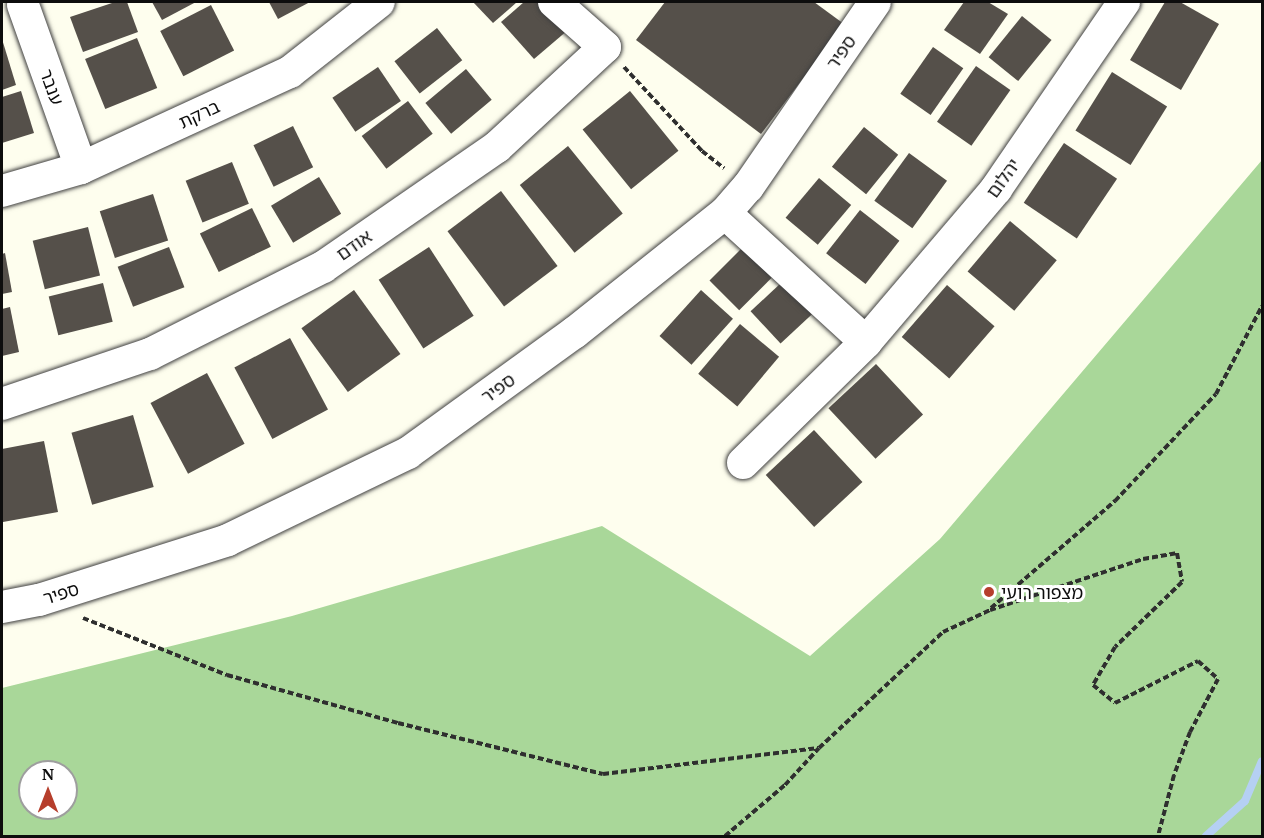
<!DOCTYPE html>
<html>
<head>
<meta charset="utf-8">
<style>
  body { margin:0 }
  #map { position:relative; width:1264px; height:838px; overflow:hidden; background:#fefeee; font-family:"PT Serif","Noto Sans Hebrew",serif }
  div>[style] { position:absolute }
  .forest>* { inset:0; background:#a9d799 }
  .stream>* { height:8px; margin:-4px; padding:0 4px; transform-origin:4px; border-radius:4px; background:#b5d0f3 }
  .building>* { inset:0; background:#55504a; transform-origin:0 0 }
  .path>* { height:4px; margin-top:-2px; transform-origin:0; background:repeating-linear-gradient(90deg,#2f2f2f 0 6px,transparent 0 9px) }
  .roads { filter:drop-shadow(0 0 2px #404040) drop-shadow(0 0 2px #404040) }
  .minor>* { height:32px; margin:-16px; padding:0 16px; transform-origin:16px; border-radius:16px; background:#fff }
  .dots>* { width:16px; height:16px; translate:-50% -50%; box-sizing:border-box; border:3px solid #fff; border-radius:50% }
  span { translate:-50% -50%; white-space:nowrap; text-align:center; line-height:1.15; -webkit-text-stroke:6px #fff; paint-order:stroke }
  .street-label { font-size:18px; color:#0d0d0d }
  .poi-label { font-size:18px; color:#0d0d0d }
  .left { translate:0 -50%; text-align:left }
  .frame { position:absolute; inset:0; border:3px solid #0d0d0d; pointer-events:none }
  .north { position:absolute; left:18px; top:760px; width:60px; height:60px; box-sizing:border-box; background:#fff; border:2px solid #9e9e9e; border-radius:50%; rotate:0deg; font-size:16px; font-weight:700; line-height:24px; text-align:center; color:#0d0d0d }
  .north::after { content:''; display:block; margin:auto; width:21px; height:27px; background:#b63e2c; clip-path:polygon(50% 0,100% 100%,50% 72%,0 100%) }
</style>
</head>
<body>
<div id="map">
  <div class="forest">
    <i style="clip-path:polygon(evenodd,1262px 160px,1262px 836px,2px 836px,2px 688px,292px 616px,602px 526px,810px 656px,940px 539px,1262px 160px,30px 772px,66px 772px,66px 808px,30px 808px,30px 772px)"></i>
  </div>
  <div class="stream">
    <i style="left:1206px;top:836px;width:52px;rotate:-41.9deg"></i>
    <i style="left:1245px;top:801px;width:43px;rotate:-67deg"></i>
  </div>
  <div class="building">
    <i style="clip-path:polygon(115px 2px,127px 2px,138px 32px,83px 52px,70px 17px)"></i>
    <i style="clip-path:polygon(152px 2px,196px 2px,162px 20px)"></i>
    <i style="clip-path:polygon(269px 2px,310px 2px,278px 19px)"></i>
    <i style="clip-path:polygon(473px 2px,517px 2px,493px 23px)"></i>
    <i style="clip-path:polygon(524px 2px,543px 2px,568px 30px,534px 59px,501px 22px)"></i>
    <i style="clip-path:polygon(665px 2px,814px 2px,844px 24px,761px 134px,636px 40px)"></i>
    <i style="clip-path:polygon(964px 2px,988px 2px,1008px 14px,980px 54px,944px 30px)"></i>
    <i style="clip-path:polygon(1165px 2px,1180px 2px,1219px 24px,1181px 90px,1130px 60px)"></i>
    <i style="left:211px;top:5px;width:51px;height:57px;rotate:63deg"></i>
    <i style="left:1022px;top:16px;width:38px;height:53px;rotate:39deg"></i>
    <i style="left:437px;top:28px;width:41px;height:54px;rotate:52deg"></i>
    <i style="left:137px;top:38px;width:54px;height:56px;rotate:68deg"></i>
    <i style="clip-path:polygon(2px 39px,16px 85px,2px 90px)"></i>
    <i style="left:933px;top:47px;width:37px;height:57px;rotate:35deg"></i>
    <i style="left:976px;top:66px;width:42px;height:68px;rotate:35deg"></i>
    <i style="left:378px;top:67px;width:41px;height:55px;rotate:56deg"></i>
    <i style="left:466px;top:69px;width:40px;height:53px;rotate:50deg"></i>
    <i style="left:1112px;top:72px;width:65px;height:69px;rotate:32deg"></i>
    <i style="clip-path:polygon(21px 91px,34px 133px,2px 143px,2px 97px)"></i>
    <i style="left:630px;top:91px;width:77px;height:61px;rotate:51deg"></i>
    <i style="left:408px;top:101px;width:41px;height:58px;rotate:53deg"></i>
    <i style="left:293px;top:126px;width:46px;height:44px;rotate:64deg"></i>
    <i style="left:864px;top:127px;width:44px;height:51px;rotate:39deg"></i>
    <i style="left:1064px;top:143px;width:64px;height:72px;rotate:34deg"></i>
    <i style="left:568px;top:146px;width:87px;height:62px;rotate:51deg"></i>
    <i style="left:909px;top:153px;width:47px;height:59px;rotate:36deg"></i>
    <i style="left:232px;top:162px;width:45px;height:50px;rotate:68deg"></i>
    <i style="left:319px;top:177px;width:43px;height:56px;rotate:59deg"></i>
    <i style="left:819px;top:178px;width:42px;height:52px;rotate:40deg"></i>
    <i style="left:501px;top:191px;width:94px;height:67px;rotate:53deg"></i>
    <i style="left:153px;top:194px;width:49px;height:56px;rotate:72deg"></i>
    <i style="left:252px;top:208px;width:43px;height:58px;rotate:64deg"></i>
    <i style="left:860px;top:210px;width:50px;height:55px;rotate:38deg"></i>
    <i style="left:1010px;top:221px;width:61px;height:66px;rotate:40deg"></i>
    <i style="left:88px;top:227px;width:50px;height:57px;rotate:76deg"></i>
    <i style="left:169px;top:247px;width:43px;height:55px;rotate:69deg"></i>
    <i style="left:429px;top:247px;width:82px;height:60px;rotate:57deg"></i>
    <i style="left:742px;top:248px;width:42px;height:46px;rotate:45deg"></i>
    <i style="clip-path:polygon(5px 253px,12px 292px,2px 294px,2px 254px)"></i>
    <i style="left:782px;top:282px;width:44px;height:43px;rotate:47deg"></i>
    <i style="left:103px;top:283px;width:40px;height:56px;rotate:76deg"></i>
    <i style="left:947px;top:285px;width:63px;height:69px;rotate:41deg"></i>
    <i style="left:354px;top:290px;width:79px;height:65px;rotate:54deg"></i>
    <i style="left:701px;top:290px;width:43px;height:62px;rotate:42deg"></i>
    <i style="clip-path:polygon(10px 307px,19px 352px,2px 356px,2px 309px)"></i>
    <i style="left:740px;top:324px;width:51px;height:65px;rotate:40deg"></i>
    <i style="left:290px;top:338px;width:81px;height:63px;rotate:62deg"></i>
    <i style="left:876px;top:364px;width:69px;height:65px;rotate:47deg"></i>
    <i style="left:207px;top:373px;width:80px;height:64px;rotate:62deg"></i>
    <i style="left:133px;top:415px;width:75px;height:64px;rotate:74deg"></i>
    <i style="left:814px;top:430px;width:71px;height:66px;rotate:47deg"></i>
    <i style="clip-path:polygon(44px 441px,58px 512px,3px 522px,2px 449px)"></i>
  </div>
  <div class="path">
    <i style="left:624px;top:67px;width:115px;rotate:47.1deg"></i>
    <i style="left:702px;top:151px;width:28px;rotate:38deg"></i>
    <i style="left:991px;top:608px;width:164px;rotate:-40.8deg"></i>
    <i style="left:1115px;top:501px;width:147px;rotate:-46.7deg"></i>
    <i style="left:1216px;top:394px;width:99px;rotate:-62.4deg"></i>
    <i style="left:83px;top:618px;width:155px;rotate:21.6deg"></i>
    <i style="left:227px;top:675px;width:178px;rotate:15.7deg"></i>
    <i style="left:398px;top:723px;width:211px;rotate:14deg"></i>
    <i style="left:603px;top:774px;width:217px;rotate:-6.9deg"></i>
    <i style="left:725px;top:836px;width:79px;rotate:-40.4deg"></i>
    <i style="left:785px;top:785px;width:50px;rotate:-47.4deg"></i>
    <i style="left:819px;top:748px;width:170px;rotate:-43.1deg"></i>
    <i style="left:943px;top:632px;width:52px;rotate:-25.1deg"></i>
    <i style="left:990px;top:610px;width:161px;rotate:-18.4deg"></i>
    <i style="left:1143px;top:559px;width:35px;rotate:-10deg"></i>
    <i style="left:1177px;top:553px;width:29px;rotate:80deg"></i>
    <i style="left:1182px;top:582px;width:93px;rotate:135.9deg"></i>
    <i style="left:1115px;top:647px;width:44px;rotate:120.1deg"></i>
    <i style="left:1093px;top:685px;width:28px;rotate:39deg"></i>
    <i style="left:1115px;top:703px;width:93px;rotate:-26.8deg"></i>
    <i style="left:1198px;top:661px;width:27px;rotate:42deg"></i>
    <i style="left:1218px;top:679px;width:60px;rotate:117.8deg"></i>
    <i style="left:1190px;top:732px;width:46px;rotate:110.4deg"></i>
    <i style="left:1174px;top:775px;width:63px;rotate:104.7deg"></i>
  </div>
  <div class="roads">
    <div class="minor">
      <i style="left:23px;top:5px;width:173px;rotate:70.4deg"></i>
      <i style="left:2px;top:191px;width:82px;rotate:-16.2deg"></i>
      <i style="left:81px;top:168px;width:230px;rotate:-24.7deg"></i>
      <i style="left:290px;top:72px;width:113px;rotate:-38.2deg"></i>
      <i style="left:725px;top:213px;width:191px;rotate:42.5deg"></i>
      <i style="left:2px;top:404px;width:156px;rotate:-18.7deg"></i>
      <i style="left:150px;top:354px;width:194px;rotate:-26.7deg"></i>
      <i style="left:323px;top:267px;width:211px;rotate:-34.6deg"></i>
      <i style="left:497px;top:147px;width:147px;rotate:-42.8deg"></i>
      <i style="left:605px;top:47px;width:68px;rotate:-138.6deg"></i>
      <i style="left:743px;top:463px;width:173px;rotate:-44.5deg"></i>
      <i style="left:866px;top:342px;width:201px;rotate:-49.6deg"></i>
      <i style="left:996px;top:189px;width:227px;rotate:-55.6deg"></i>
      <i style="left:2px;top:607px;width:38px;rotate:-11deg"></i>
      <i style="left:39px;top:600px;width:198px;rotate:-17.6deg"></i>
      <i style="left:228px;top:540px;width:200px;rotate:-25.8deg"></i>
      <i style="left:408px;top:453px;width:205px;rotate:-35.9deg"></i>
      <i style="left:574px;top:333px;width:193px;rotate:-38.5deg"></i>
      <i style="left:725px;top:213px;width:35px;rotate:-49deg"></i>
      <i style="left:748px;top:187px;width:224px;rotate:-55.5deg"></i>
    </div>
  </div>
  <div class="dots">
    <i style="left:989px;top:592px;background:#b63e2c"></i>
  </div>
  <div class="street-label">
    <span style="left:841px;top:52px;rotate:-55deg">ספיר</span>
    <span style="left:52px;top:87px;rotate:70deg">ענבר</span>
    <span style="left:199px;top:114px;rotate:-25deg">ברקת</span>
    <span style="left:1003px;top:178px;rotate:-54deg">יהלום</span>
    <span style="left:354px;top:245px;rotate:-35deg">אודם</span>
    <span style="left:498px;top:388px;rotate:-36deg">ספיר</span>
    <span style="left:61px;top:593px;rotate:-17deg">ספיר</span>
  </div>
  <div class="poi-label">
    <span class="left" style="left:1001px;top:592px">מצפור רועי</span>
  </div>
  <div class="frame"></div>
  <div class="north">N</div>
</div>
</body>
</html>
